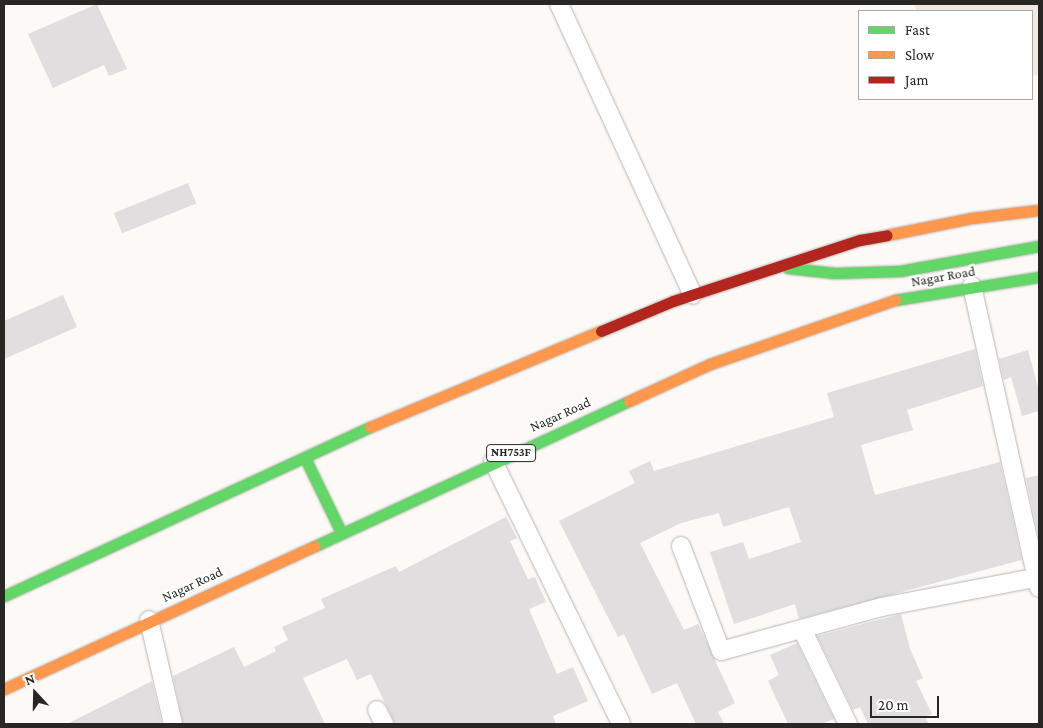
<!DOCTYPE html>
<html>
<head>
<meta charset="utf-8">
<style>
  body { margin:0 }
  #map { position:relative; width:1043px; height:728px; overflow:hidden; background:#fcf9f6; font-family:"Crimson Pro",serif }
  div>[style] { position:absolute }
  .built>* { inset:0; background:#f0eae1 }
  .building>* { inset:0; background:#e0dede; transform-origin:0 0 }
  .roads { filter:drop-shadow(0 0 1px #b7b5b2) drop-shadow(0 0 1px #b7b5b2) }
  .street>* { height:18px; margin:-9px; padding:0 9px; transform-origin:9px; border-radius:9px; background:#fffefe }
  .fast>* { height:11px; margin:-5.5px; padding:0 5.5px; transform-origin:5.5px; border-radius:5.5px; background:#63d668 }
  .slow>* { height:11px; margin:-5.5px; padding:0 5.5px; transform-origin:5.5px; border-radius:5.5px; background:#ff974d }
  .jam>* { height:11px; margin:-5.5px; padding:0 5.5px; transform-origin:5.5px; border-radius:5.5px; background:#b3261e }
  span { translate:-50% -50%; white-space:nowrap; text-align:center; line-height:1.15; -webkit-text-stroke:4.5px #fff; paint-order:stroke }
  .shield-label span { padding:1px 4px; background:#fff; border:1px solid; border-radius:4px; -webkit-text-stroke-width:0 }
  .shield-label { font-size:12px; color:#282724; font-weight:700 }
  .street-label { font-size:14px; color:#282724 }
  .frame { position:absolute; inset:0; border:5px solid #282724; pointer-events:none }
  .legend { position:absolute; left:858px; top:10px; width:175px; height:90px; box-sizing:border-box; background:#fff; border:1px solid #a9a9a7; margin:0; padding:6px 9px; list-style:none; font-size:15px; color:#282724 }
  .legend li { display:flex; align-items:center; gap:10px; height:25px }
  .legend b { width:25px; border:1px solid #a9a9a7 }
  .north { position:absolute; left:10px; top:668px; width:50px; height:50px; -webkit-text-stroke:4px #fff; paint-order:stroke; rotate:339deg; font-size:14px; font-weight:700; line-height:20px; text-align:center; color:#282724 }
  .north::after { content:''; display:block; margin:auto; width:18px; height:22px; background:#282724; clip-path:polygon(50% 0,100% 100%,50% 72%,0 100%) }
  .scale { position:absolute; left:870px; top:696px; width:69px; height:22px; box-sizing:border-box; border:2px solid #282724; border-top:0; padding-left:6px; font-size:15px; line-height:18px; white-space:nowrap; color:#282724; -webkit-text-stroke:4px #fff; paint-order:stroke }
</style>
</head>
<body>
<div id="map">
  <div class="built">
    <i style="clip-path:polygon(914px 4px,1039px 4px,1039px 74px,1032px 77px,1032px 11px,917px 11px)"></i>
  </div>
  <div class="building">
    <i style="clip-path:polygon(97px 4px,127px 69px,109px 76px,104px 65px,53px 88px,28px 34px)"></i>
    <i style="left:188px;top:183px;width:22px;height:80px;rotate:68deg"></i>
    <i style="clip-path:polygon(63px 295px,77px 327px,4px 359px,4px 321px)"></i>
    <i style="clip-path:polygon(975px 349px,983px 386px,907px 410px,913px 430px,861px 445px,875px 495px,1000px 462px,1022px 560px,799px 619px,795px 604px,734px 624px,710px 552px,743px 542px,749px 559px,801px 542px,789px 507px,723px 527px,719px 513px,681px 523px,640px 543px,684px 630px,698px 624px,735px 703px,718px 712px,724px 724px,696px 724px,677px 683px,652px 694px,624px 634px,618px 637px,559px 521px,635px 483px,629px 471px,650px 461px,654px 471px,834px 417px,827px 393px)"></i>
    <i style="clip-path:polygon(1028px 350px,1039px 391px,1039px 411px,1022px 416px,1011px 377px,1004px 380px,999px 359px)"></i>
    <i style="clip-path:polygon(1039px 475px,1039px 540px,1026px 478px)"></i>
    <i style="clip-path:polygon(506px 517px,517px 538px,510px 541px,528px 579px,535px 577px,546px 602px,529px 609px,557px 674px,573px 667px,588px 701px,553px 716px,556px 724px,395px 724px,371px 674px,357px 680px,347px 659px,303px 678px,325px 724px,183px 724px,173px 676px,234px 647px,244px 667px,276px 651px,274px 647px,288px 640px,282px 627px,325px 608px,321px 599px,396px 566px,399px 572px)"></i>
    <i style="clip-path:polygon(901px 614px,910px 649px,923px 678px,916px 681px,932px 714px,925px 717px,929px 724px,868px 724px,860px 707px,853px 710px,817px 636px)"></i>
    <i style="clip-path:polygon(797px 643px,834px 719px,821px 724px,788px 724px,768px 681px,779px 675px,770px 655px)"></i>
    <i style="clip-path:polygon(152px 681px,162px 724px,67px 724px)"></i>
  </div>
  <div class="roads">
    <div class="street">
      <i style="left:559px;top:4px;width:320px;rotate:65.3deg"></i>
      <i style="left:972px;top:286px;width:309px;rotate:77.5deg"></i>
      <i style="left:493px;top:461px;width:292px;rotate:64deg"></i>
      <i style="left:681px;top:546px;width:112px;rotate:69.1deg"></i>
      <i style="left:721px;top:651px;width:167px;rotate:-15.3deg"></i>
      <i style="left:882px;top:607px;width:160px;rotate:-10.8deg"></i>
      <i style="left:149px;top:620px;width:107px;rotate:77deg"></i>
      <i style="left:802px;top:629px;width:106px;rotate:64.2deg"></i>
      <i style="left:377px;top:710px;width:16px;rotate:63deg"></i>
    </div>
    <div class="fast">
      <i style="left:788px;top:268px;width:47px;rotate:6.1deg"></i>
      <i style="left:835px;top:273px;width:65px;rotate:-1.8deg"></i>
      <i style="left:900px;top:271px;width:141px;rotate:-10.2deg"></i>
      <i style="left:895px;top:300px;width:146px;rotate:-9.1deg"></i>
      <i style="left:305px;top:458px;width:82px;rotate:64.1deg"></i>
      <i style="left:315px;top:546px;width:346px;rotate:-24.8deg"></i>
      <i style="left:4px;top:596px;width:403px;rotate:-24.8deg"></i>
    </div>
    <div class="slow">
      <i style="left:887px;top:235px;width:87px;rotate:-11.3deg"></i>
      <i style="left:972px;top:218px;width:67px;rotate:-6.8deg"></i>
      <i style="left:629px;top:401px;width:89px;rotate:-24.6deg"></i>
      <i style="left:710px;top:364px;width:196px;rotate:-19.1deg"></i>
      <i style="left:370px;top:427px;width:250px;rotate:-22.6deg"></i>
      <i style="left:4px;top:689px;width:342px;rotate:-24.7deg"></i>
    </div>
    <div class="jam">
      <i style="left:601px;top:331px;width:78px;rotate:-22.6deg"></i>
      <i style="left:673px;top:301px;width:197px;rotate:-18.1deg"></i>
      <i style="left:860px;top:240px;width:27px;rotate:-10deg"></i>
    </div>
  </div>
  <div class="shield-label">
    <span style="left:511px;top:453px">NH753F</span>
  </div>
  <div class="street-label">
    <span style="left:943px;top:276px;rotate:-10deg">Nagar Road</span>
    <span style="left:560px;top:414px;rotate:-24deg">Nagar Road</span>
    <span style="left:192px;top:584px;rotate:-25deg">Nagar Road</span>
  </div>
  <div class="frame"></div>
  <ul class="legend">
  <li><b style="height:6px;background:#63d668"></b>Fast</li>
  <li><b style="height:6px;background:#ff974d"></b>Slow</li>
  <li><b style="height:6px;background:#b3261e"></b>Jam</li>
  </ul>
  <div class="north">N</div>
  <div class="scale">20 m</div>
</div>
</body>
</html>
